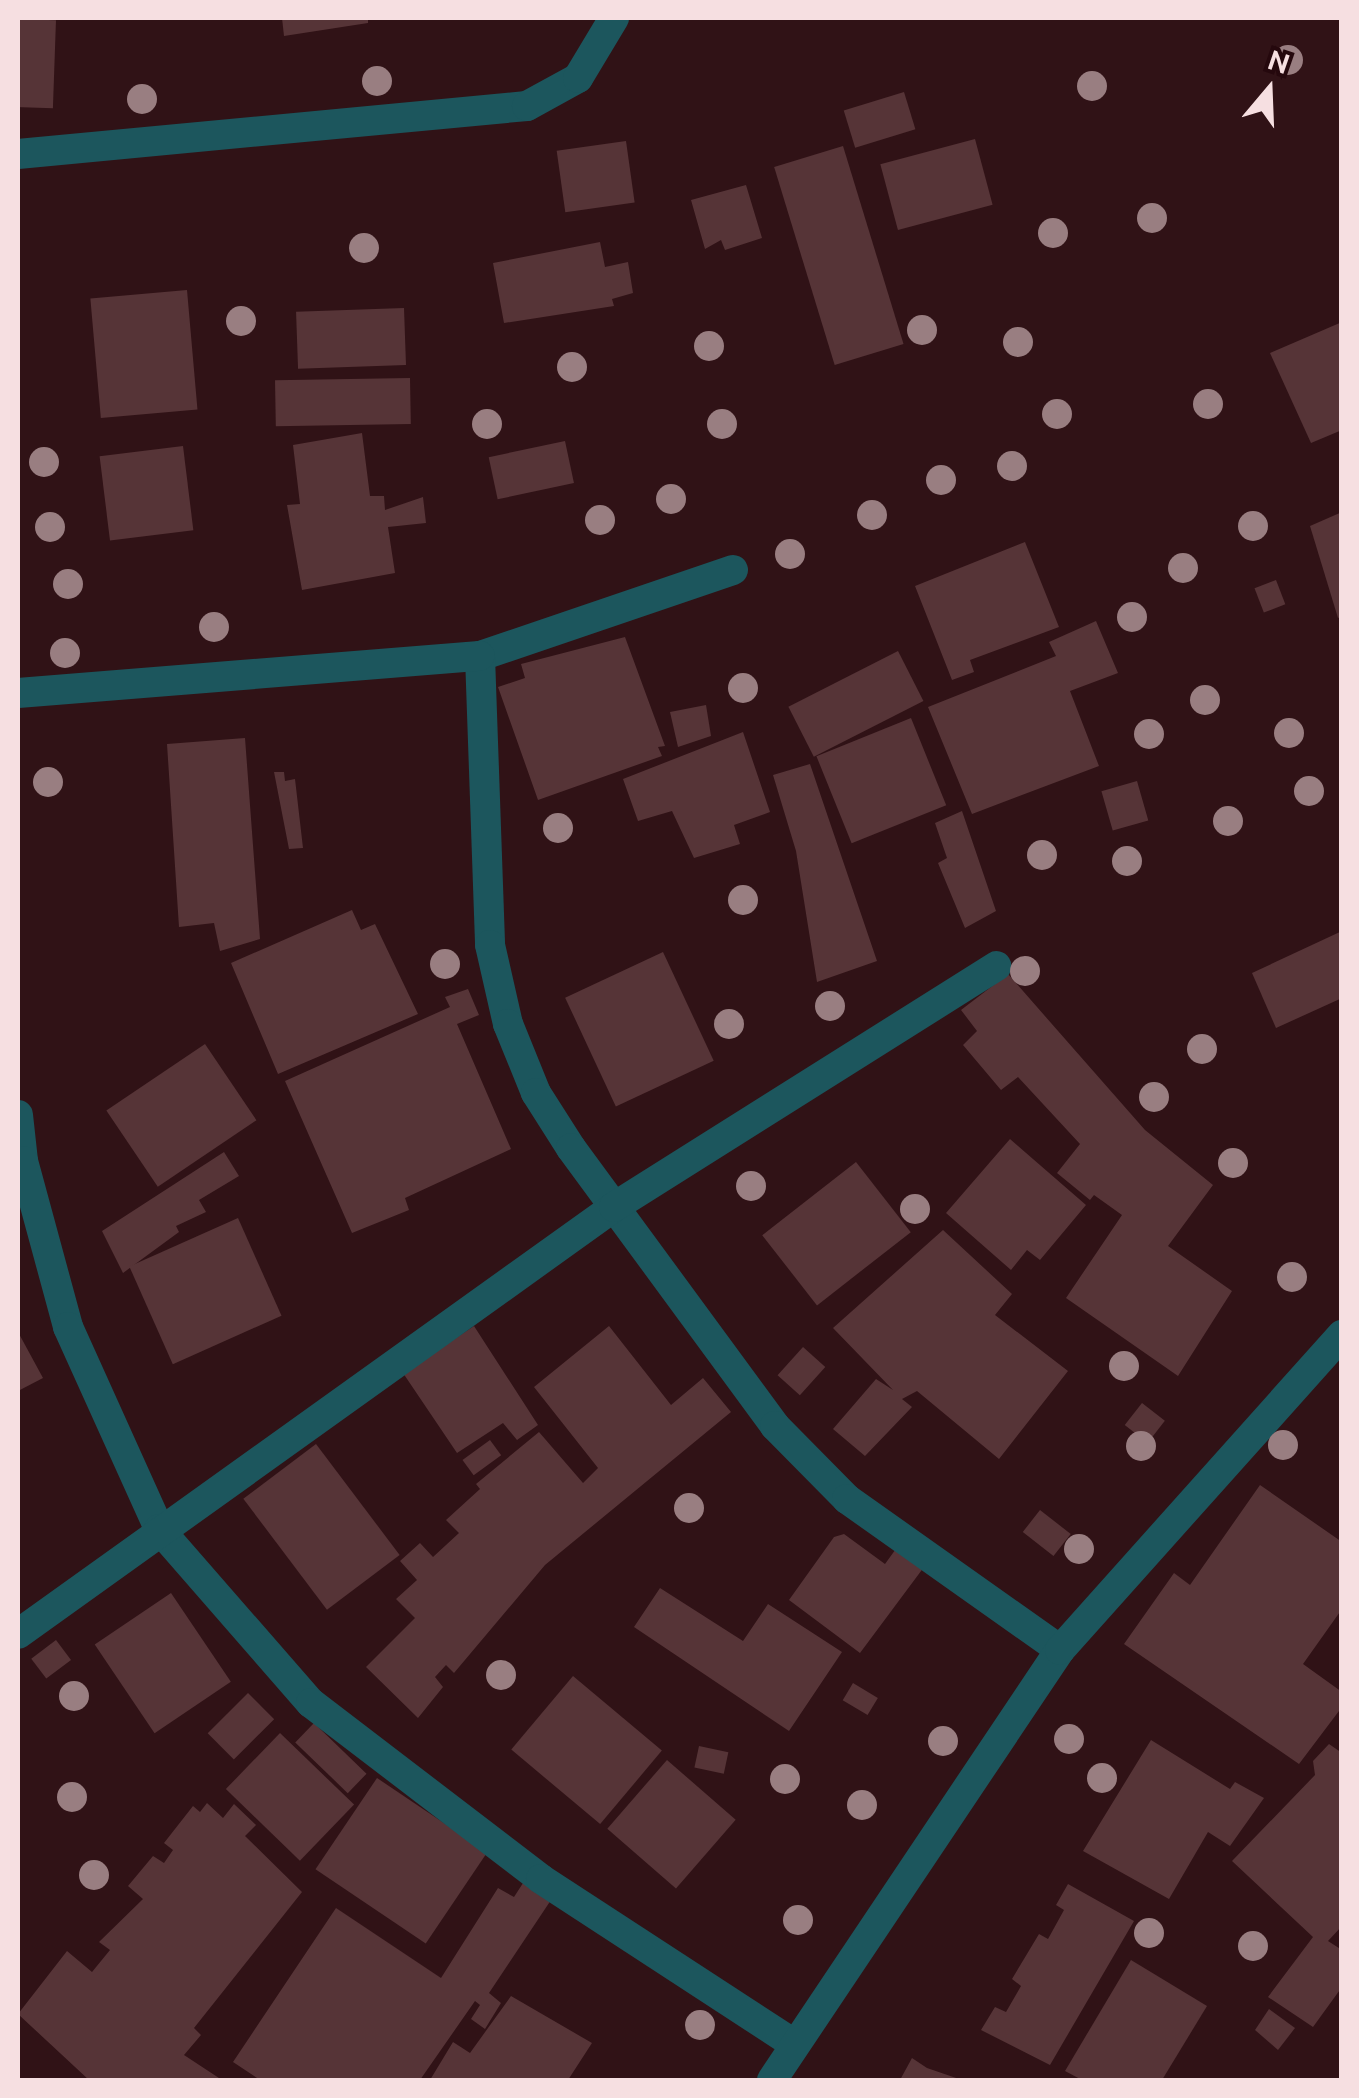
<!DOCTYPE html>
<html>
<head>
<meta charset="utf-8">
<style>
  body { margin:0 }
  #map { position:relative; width:1359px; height:2098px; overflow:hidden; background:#301216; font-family:Ubuntu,sans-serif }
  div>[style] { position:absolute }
  .building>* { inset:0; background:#563437; transform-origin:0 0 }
  .minor>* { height:30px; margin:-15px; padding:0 15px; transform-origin:15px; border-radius:15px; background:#1c565d }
  .trees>* { width:30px; height:30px; margin:-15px; border-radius:50%; background:#997e81 }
  span { translate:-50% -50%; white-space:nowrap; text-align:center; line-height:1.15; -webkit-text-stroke:9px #25080d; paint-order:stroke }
  .frame { position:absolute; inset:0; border:20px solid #f6dfe1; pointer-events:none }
  .north { position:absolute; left:1219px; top:40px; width:100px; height:100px; -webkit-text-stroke:8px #25080d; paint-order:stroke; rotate:19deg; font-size:28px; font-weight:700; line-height:40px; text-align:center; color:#f6dfe1 }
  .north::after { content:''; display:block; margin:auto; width:35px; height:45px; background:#f6dfe1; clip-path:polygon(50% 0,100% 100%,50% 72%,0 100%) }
</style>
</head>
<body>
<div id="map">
  <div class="building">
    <i style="clip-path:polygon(282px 18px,368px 18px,368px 23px,284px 36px)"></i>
    <i style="left:18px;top:19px;width:38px;height:88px;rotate:2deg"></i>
    <i style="left:904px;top:92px;width:39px;height:63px;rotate:73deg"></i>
    <i style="left:975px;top:139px;width:68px;height:98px;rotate:75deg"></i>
    <i style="left:626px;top:141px;width:62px;height:70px;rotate:82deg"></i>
    <i style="left:843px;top:146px;width:207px;height:72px;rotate:73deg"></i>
    <i style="clip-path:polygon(746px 185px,762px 238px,725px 250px,721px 240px,705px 249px,691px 200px)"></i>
    <i style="clip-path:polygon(600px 242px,605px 267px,628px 262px,633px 293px,612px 299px,614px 306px,504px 323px,493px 263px)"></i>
    <i style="left:187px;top:290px;width:120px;height:97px;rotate:85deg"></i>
    <i style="left:404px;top:308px;width:57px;height:108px;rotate:88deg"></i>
    <i style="clip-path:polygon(1342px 322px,1342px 430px,1311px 443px,1270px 353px)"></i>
    <i style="left:410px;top:378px;width:46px;height:135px;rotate:89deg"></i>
    <i style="clip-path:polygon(362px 433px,370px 496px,384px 496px,385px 510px,423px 497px,426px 523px,388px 527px,395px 573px,302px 590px,287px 505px,300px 504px,293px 445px)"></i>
    <i style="left:565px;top:441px;width:43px;height:78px;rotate:78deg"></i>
    <i style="left:183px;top:446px;width:85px;height:84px;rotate:83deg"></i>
    <i style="clip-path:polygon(1342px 512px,1342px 616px,1338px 618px,1310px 526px)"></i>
    <i style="clip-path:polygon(1025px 542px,1059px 627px,970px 660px,974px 672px,952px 680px,915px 586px)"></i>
    <i style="left:1276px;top:580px;width:26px;height:23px;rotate:69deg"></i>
    <i style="clip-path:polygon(1096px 621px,1118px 673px,1070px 691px,1099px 766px,972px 814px,928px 707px,1056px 656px,1049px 642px)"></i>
    <i style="clip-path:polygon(625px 637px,665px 746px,658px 747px,662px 756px,538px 800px,498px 687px,525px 678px,521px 664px)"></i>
    <i style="left:898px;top:651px;width:56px;height:123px;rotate:63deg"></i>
    <i style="clip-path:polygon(706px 705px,711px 736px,678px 747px,670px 712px)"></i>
    <i style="left:911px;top:718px;width:94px;height:102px;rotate:68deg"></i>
    <i style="clip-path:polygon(743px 732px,770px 812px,734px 825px,740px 844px,694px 858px,672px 811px,638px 821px,623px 779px)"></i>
    <i style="clip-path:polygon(245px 738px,260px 939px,220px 951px,214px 923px,179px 927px,167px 744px)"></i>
    <i style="clip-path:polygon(810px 764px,877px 961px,817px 982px,796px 851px,773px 775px)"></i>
    <i style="clip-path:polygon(274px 772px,284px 772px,285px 781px,295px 779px,303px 848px,289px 849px)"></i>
    <i style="left:1137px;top:781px;width:41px;height:37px;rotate:74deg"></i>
    <i style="clip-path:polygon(962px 811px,996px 911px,965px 928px,938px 863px,947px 858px,935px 823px)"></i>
    <i style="clip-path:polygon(352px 910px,361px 930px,375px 924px,418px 1014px,278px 1074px,231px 963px)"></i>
    <i style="clip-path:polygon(1342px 931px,1342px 998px,1276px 1028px,1252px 973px)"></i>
    <i style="left:663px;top:952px;width:120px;height:108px;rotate:65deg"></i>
    <i style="clip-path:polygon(1008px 974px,1145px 1130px,1213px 1185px,1168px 1246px,1232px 1291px,1178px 1376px,1066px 1298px,1122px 1215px,1094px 1195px,1090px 1200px,1057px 1173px,1080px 1144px,1018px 1077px,1001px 1090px,963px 1045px,977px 1031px,961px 1010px)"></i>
    <i style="clip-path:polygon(468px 989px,479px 1015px,457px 1024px,511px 1149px,405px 1198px,409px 1210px,352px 1233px,285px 1081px,450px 1007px,445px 997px)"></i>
    <i style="left:205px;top:1044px;width:92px;height:119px;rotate:56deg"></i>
    <i style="clip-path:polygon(1010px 1139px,1086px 1205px,1040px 1260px,1027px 1250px,1011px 1270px,946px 1213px)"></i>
    <i style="clip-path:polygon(224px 1152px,239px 1176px,199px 1200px,206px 1212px,176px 1226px,179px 1232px,123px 1273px,102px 1231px)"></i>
    <i style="left:856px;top:1162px;width:89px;height:119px;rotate:52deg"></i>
    <i style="left:238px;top:1218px;width:107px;height:119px;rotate:66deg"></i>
    <i style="clip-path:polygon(943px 1230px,1012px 1294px,995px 1315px,1068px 1371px,999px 1459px,917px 1391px,902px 1399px,912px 1407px,865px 1456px,833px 1429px,876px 1379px,893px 1390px,833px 1328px)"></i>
    <i style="clip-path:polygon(474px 1326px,538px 1425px,517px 1440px,503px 1423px,457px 1453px,403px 1373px)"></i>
    <i style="clip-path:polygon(609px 1326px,671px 1405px,703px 1378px,731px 1412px,545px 1565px,454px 1673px,446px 1665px,435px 1677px,443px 1687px,418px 1718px,366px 1667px,415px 1618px,396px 1599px,417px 1580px,400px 1561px,420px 1543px,433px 1557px,459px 1533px,446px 1520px,480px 1489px,476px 1484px,539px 1432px,583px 1483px,598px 1468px,534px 1387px)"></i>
    <i style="clip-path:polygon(18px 1332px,43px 1378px,18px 1391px)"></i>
    <i style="left:803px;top:1347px;width:30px;height:38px;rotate:42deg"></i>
    <i style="left:1142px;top:1403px;width:29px;height:28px;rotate:38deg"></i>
    <i style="left:490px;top:1440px;width:19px;height:34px;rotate:54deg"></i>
    <i style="left:316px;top:1444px;width:139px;height:91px;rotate:53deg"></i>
    <i style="clip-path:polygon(1260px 1485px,1342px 1542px,1342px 1609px,1303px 1664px,1342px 1692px,1342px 1707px,1299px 1764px,1124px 1644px,1174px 1573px,1190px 1585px)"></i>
    <i style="left:1040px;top:1510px;width:39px;height:28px;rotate:38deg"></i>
    <i style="clip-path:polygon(844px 1534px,885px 1564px,898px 1546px,927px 1563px,860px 1653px,789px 1600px,834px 1537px)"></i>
    <i style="clip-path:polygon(660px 1588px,743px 1641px,768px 1604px,842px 1652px,789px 1731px,634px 1627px)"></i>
    <i style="left:171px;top:1593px;width:107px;height:92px;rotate:56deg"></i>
    <i style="left:56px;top:1640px;width:25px;height:31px;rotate:53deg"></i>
    <i style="left:573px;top:1676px;width:116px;height:96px;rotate:40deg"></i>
    <i style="left:853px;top:1683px;width:29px;height:20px;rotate:31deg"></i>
    <i style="left:248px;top:1693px;width:37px;height:57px;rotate:45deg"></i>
    <i style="left:314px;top:1723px;width:73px;height:27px;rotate:44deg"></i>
    <i style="left:280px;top:1733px;width:103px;height:78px;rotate:44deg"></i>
    <i style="clip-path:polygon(1151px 1740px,1230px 1789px,1235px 1782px,1264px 1798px,1230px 1846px,1208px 1832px,1169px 1899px,1083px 1851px)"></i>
    <i style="clip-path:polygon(1329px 1744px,1342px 1753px,1342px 1926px,1328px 1941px,1342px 1950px,1342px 1987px,1313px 2027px,1268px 1997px,1313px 1937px,1232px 1861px,1315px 1775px,1313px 1761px)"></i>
    <i style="left:699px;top:1746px;width:30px;height:22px;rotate:12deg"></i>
    <i style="left:667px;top:1760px;width:91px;height:91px;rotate:41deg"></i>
    <i style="left:377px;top:1778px;width:133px;height:110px;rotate:34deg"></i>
    <i style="clip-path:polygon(207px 1803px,223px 1818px,234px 1804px,256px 1825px,245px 1836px,302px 1892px,194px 2028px,201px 2035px,184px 2055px,222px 2080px,89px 2080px,18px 2014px,67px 1951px,92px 1972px,110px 1950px,99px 1942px,143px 1899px,128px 1886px,153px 1856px,164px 1863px,173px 1850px,164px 1843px,193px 1806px,200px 1812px)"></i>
    <i style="clip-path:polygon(525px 1880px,553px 1897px,489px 1993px,501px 2003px,485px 2029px,471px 2019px,480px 2005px,475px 2001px,420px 2080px,260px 2080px,233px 2062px,336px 1908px,441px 1978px,498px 1888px,514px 1897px)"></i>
    <i style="clip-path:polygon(1068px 1884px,1134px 1921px,1050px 2065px,981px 2030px,995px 2007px,1006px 2012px,1021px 1986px,1012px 1979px,1039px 1934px,1048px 1939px,1064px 1910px,1056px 1905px)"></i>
    <i style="clip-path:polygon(1131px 1960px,1207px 2006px,1162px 2080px,1082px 2080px,1065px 2071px)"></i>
    <i style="clip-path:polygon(511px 1996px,592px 2043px,568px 2080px,430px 2080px,453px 2042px,470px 2053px)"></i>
    <i style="clip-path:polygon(1269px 2009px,1295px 2028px,1278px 2050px,1255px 2030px)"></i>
    <i style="clip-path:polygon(912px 2058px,927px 2068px,962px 2080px,900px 2080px)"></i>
  </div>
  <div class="minor">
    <i style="left:18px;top:154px;width:511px;rotate:-5.39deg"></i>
    <i style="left:527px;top:106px;width:58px;rotate:-28.8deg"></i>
    <i style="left:578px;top:78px;width:70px;rotate:-59deg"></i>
    <i style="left:733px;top:570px;width:267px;rotate:161.2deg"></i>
    <i style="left:480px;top:656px;width:289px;rotate:88deg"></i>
    <i style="left:490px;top:945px;width:81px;rotate:77.2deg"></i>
    <i style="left:508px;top:1024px;width:74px;rotate:67.9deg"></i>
    <i style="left:536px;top:1093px;width:65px;rotate:57.5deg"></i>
    <i style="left:571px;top:1148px;width:345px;rotate:53.7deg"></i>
    <i style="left:775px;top:1426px;width:103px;rotate:45.4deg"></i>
    <i style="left:847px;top:1499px;width:261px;rotate:35.3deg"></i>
    <i style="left:18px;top:693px;width:463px;rotate:-4.6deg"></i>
    <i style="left:18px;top:1115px;width:46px;rotate:83.8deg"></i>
    <i style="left:23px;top:1161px;width:172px;rotate:74.8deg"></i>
    <i style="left:68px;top:1327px;width:222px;rotate:65.7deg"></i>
    <i style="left:159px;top:1529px;width:231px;rotate:48.9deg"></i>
    <i style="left:311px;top:1703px;width:290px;rotate:37.4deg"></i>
    <i style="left:541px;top:1879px;width:301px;rotate:33.1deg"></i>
    <i style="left:18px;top:1634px;width:733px;rotate:-35.62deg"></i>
    <i style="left:614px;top:1207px;width:452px;rotate:-32.2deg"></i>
    <i style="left:772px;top:2080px;width:518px;rotate:-56.19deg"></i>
    <i style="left:1060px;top:1650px;width:423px;rotate:-48.2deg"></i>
  </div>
  <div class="trees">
    <i style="left:1288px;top:60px"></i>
    <i style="left:377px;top:81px"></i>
    <i style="left:1092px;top:86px"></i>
    <i style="left:142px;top:99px"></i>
    <i style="left:1152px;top:218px"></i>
    <i style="left:1053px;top:233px"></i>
    <i style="left:364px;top:248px"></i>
    <i style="left:241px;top:321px"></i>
    <i style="left:922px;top:330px"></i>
    <i style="left:1018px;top:342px"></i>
    <i style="left:709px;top:346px"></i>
    <i style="left:572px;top:367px"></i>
    <i style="left:1208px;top:404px"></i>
    <i style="left:1057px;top:414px"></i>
    <i style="left:487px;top:424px"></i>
    <i style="left:722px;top:424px"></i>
    <i style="left:44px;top:462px"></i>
    <i style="left:1012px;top:466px"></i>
    <i style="left:941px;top:480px"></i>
    <i style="left:671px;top:499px"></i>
    <i style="left:872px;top:515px"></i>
    <i style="left:600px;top:520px"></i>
    <i style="left:1253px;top:526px"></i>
    <i style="left:50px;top:527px"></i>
    <i style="left:790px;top:554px"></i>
    <i style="left:1183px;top:568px"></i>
    <i style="left:68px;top:584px"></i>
    <i style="left:1132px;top:617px"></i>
    <i style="left:214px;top:627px"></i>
    <i style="left:65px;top:653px"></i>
    <i style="left:743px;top:688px"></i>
    <i style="left:1205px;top:700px"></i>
    <i style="left:1289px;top:733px"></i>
    <i style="left:1149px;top:734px"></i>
    <i style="left:48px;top:782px"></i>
    <i style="left:1309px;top:791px"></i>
    <i style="left:1228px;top:821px"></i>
    <i style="left:558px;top:828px"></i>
    <i style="left:1042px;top:855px"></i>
    <i style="left:1127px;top:861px"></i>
    <i style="left:743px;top:900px"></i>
    <i style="left:445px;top:964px"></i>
    <i style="left:1025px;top:971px"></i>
    <i style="left:830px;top:1006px"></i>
    <i style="left:729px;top:1024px"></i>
    <i style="left:1202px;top:1049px"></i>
    <i style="left:1154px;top:1097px"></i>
    <i style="left:1233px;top:1163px"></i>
    <i style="left:751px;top:1186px"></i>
    <i style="left:915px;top:1209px"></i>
    <i style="left:1292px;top:1277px"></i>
    <i style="left:1124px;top:1366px"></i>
    <i style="left:1283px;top:1445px"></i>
    <i style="left:1141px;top:1446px"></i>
    <i style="left:689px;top:1508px"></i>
    <i style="left:1079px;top:1549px"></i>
    <i style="left:501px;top:1675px"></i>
    <i style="left:74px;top:1696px"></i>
    <i style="left:1069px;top:1739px"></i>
    <i style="left:943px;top:1741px"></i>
    <i style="left:1102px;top:1778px"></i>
    <i style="left:785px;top:1779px"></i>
    <i style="left:72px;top:1797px"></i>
    <i style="left:862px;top:1805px"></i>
    <i style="left:94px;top:1875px"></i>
    <i style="left:798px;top:1920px"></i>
    <i style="left:1149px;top:1933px"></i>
    <i style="left:1253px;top:1946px"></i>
    <i style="left:700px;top:2025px"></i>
  </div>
  <div class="frame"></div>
  <div class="north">N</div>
</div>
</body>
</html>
